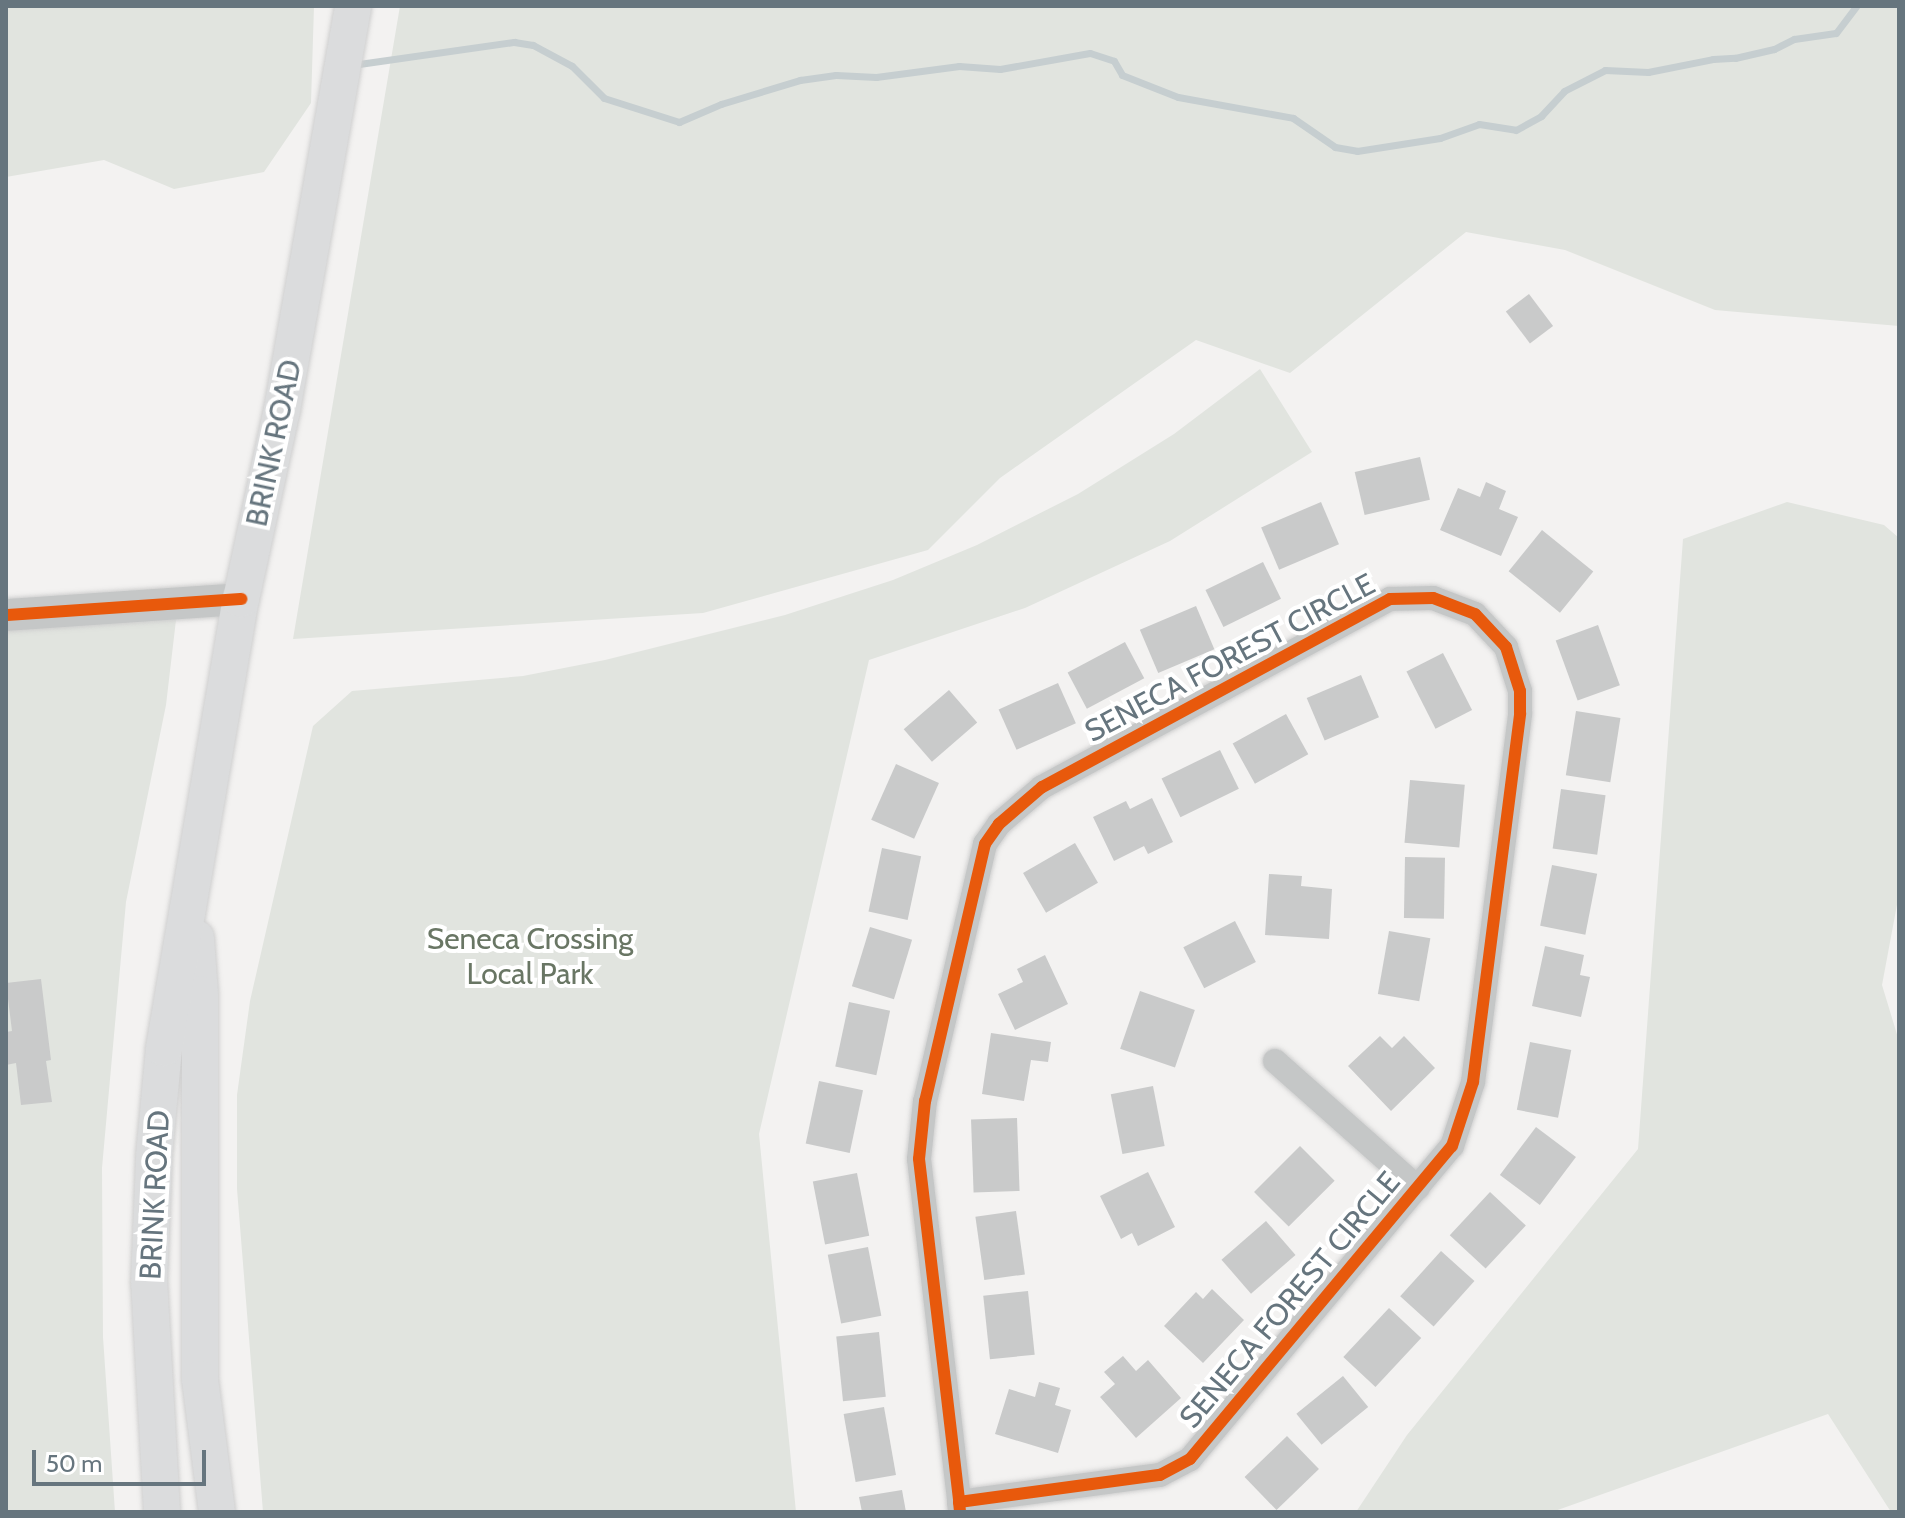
<!DOCTYPE html>
<html>
<head>
<meta charset="utf-8">
<style>
  body { margin:0 }
  #map { position:relative; width:1905px; height:1518px; overflow:hidden; background:#f3f2f1; font-family:Cabin,sans-serif }
  div>[style] { position:absolute }
  .green>* { inset:0; background:#e1e4df }
  .stream>* { height:7px; margin:-3.5px; padding:0 3.5px; transform-origin:3.5px; border-radius:3.5px; background:#c6ced0 }
  .building>* { inset:0; background:#c9caca; transform-origin:0 0 }
  .roads { filter:drop-shadow(0 0 2px #cfcfcf) drop-shadow(0 0 2px #cfcfcf) }
  .minor>* { height:24px; margin:-12px; padding:0 12px; transform-origin:12px; border-radius:12px; background:#c5c7c7 }
  .tertiary>* { height:32px; margin:-16px; padding:0 16px; transform-origin:16px; border-radius:16px; background:#c5c7c7 }
  .secondary>* { height:36px; margin:-18px; padding:0 18px; transform-origin:18px; border-radius:18px; background:#dbdcdd }
  .cycleway>* { height:12px; margin:-6px; padding:0 6px; transform-origin:6px; border-radius:6px; background:#e8590c }
  span { translate:-50% -50%; white-space:nowrap; text-align:center; line-height:1.15; -webkit-text-stroke:8px #fff; paint-order:stroke }
  .street-label { font-size:30px; color:#66757e }
  .park-label { font-size:30px; color:#697664 }
  .frame { position:absolute; inset:0; border:8px solid #66757e; pointer-events:none }
  .scale { position:absolute; left:32px; top:1450px; width:174px; height:36px; box-sizing:border-box; border:4px solid #66757e; border-top:0; padding-left:10px; font-size:24px; line-height:28px; white-space:nowrap; color:#66757e; -webkit-text-stroke:6px #fff; paint-order:stroke }
</style>
</head>
<body>
<div id="map">
  <div class="green">
    <i style="clip-path:polygon(6px 6px,314px 6px,311px 103px,264px 172px,174px 189px,104px 160px,6px 177px)"></i>
    <i style="clip-path:polygon(400px 6px,1899px 6px,1899px 326px,1715px 310px,1565px 250px,1466px 232px,1290px 373px,1196px 340px,1000px 478px,928px 550px,703px 613px,293px 639px)"></i>
    <i style="clip-path:polygon(1260px 369px,1312px 452px,1170px 541px,1025px 608px,869px 660px,759px 1134px,796px 1512px,263px 1512px,237px 1189px,237px 1095px,250px 1001px,313px 726px,352px 691px,523px 676px,605px 660px,785px 615px,893px 580px,977px 545px,1078px 494px,1174px 434px)"></i>
    <i style="clip-path:polygon(1787px 502px,1884px 525px,1899px 538px,1899px 894px,1882px 985px,1899px 1041px,1899px 1512px,1891px 1512px,1828px 1414px,1552px 1512px,1356px 1512px,1407px 1435px,1638px 1149px,1683px 539px)"></i>
    <i style="clip-path:polygon(178px 603px,166px 705px,126px 902px,102px 1168px,103px 1337px,115px 1512px,6px 1512px,6px 615px)"></i>
  </div>
  <div class="stream">
    <i style="left:359px;top:64px;width:157px;rotate:-8.1deg"></i>
    <i style="left:514px;top:42px;width:19px;rotate:9deg"></i>
    <i style="left:533px;top:45px;width:44px;rotate:28.3deg"></i>
    <i style="left:572px;top:66px;width:45px;rotate:45deg"></i>
    <i style="left:604px;top:98px;width:79px;rotate:17.7deg"></i>
    <i style="left:679px;top:122px;width:46px;rotate:-23.2deg"></i>
    <i style="left:721px;top:104px;width:83px;rotate:-16.9deg"></i>
    <i style="left:800px;top:80px;width:36px;rotate:-8deg"></i>
    <i style="left:836px;top:75px;width:40px;rotate:2.9deg"></i>
    <i style="left:876px;top:77px;width:84px;rotate:-7.5deg"></i>
    <i style="left:959px;top:66px;width:41px;rotate:4.2deg"></i>
    <i style="left:1000px;top:69px;width:91px;rotate:-10.1deg"></i>
    <i style="left:1090px;top:53px;width:25px;rotate:18deg"></i>
    <i style="left:1114px;top:61px;width:16px;rotate:60deg"></i>
    <i style="left:1122px;top:75px;width:60px;rotate:21.4deg"></i>
    <i style="left:1178px;top:97px;width:117px;rotate:10.3deg"></i>
    <i style="left:1293px;top:118px;width:51px;rotate:34.6deg"></i>
    <i style="left:1335px;top:147px;width:22px;rotate:10deg"></i>
    <i style="left:1357px;top:151px;width:84px;rotate:-8.9deg"></i>
    <i style="left:1440px;top:138px;width:41px;rotate:-19.7deg"></i>
    <i style="left:1479px;top:124px;width:37px;rotate:9deg"></i>
    <i style="left:1516px;top:130px;width:29px;rotate:-29deg"></i>
    <i style="left:1541px;top:116px;width:34px;rotate:-47deg"></i>
    <i style="left:1564px;top:91px;width:46px;rotate:-27.1deg"></i>
    <i style="left:1605px;top:70px;width:43px;rotate:2.7deg"></i>
    <i style="left:1648px;top:72px;width:66px;rotate:-11.3deg"></i>
    <i style="left:1713px;top:59px;width:22px;rotate:-3deg"></i>
    <i style="left:1735px;top:58px;width:40px;rotate:-13deg"></i>
    <i style="left:1774px;top:49px;width:22px;rotate:-27deg"></i>
    <i style="left:1794px;top:39px;width:42px;rotate:-8.1deg"></i>
    <i style="left:1836px;top:33px;width:34px;rotate:-53deg"></i>
  </div>
  <div class="building">
    <i style="left:1529px;top:294px;width:40px;height:29px;rotate:53deg"></i>
    <i style="left:1420px;top:457px;width:44px;height:67px;rotate:77deg"></i>
    <i style="clip-path:polygon(1486px 482px,1506px 491px,1499px 509px,1518px 517px,1501px 556px,1440px 530px,1458px 488px,1480px 497px)"></i>
    <i style="left:1321px;top:502px;width:46px;height:65px;rotate:67deg"></i>
    <i style="left:1542px;top:530px;width:66px;height:53px;rotate:39deg"></i>
    <i style="left:1263px;top:562px;width:41px;height:64px;rotate:64deg"></i>
    <i style="left:1196px;top:606px;width:47px;height:61px;rotate:67deg"></i>
    <i style="left:1598px;top:625px;width:64px;height:45px;rotate:70deg"></i>
    <i style="left:1125px;top:642px;width:41px;height:65px;rotate:62deg"></i>
    <i style="left:1443px;top:653px;width:64px;height:41px;rotate:63deg"></i>
    <i style="left:1361px;top:675px;width:46px;height:59px;rotate:67deg"></i>
    <i style="left:1058px;top:683px;width:44px;height:65px;rotate:66deg"></i>
    <i style="left:949px;top:690px;width:43px;height:60px;rotate:49deg"></i>
    <i style="left:1576px;top:711px;width:45px;height:65px;rotate:9deg"></i>
    <i style="left:1286px;top:714px;width:46px;height:61px;rotate:61deg"></i>
    <i style="left:1220px;top:750px;width:43px;height:65px;rotate:64deg"></i>
    <i style="left:896px;top:764px;width:47px;height:61px;rotate:24deg"></i>
    <i style="left:1410px;top:780px;width:55px;height:63px;rotate:5deg"></i>
    <i style="left:1561px;top:789px;width:45px;height:60px;rotate:8deg"></i>
    <i style="clip-path:polygon(1152px 798px,1173px 842px,1148px 854px,1144px 846px,1114px 861px,1093px 817px,1126px 801px,1130px 809px)"></i>
    <i style="left:1075px;top:843px;width:46px;height:60px;rotate:60deg"></i>
    <i style="left:882px;top:848px;width:40px;height:65px;rotate:12deg"></i>
    <i style="left:1405px;top:857px;width:40px;height:61px;rotate:1deg"></i>
    <i style="left:1552px;top:865px;width:46px;height:62px;rotate:11deg"></i>
    <i style="clip-path:polygon(1269px 874px,1302px 876px,1301px 886px,1332px 889px,1329px 939px,1265px 935px)"></i>
    <i style="left:1235px;top:921px;width:46px;height:58px;rotate:63deg"></i>
    <i style="left:870px;top:927px;width:44px;height:62px;rotate:17deg"></i>
    <i style="left:1389px;top:931px;width:42px;height:64px;rotate:10deg"></i>
    <i style="clip-path:polygon(1545px 946px,1584px 955px,1580px 975px,1590px 977px,1581px 1017px,1532px 1006px)"></i>
    <i style="clip-path:polygon(1045px 955px,1068px 1004px,1015px 1030px,998px 994px,1023px 982px,1017px 969px)"></i>
    <i style="clip-path:polygon(41px 979px,51px 1060px,46px 1061px,52px 1102px,21px 1105px,16px 1063px,6px 1065px,6px 1032px,12px 1031px,6px 983px)"></i>
    <i style="left:1140px;top:991px;width:58px;height:61px;rotate:19deg"></i>
    <i style="left:849px;top:1002px;width:42px;height:66px;rotate:12deg"></i>
    <i style="clip-path:polygon(991px 1033px,1051px 1042px,1048px 1062px,1031px 1060px,1024px 1101px,982px 1094px)"></i>
    <i style="clip-path:polygon(1380px 1036px,1392px 1048px,1404px 1036px,1435px 1068px,1391px 1111px,1348px 1066px)"></i>
    <i style="left:1530px;top:1042px;width:42px;height:69px;rotate:11deg"></i>
    <i style="left:819px;top:1081px;width:45px;height:64px;rotate:12deg"></i>
    <i style="left:1153px;top:1086px;width:61px;height:43px;rotate:79deg"></i>
    <i style="left:1017px;top:1118px;width:73px;height:46px;rotate:88deg"></i>
    <i style="left:1536px;top:1127px;width:50px;height:60px;rotate:37deg"></i>
    <i style="left:1300px;top:1146px;width:49px;height:65px;rotate:45deg"></i>
    <i style="clip-path:polygon(1148px 1172px,1175px 1227px,1138px 1246px,1132px 1233px,1121px 1239px,1100px 1196px)"></i>
    <i style="left:857px;top:1173px;width:64px;height:45px;rotate:79deg"></i>
    <i style="left:1490px;top:1192px;width:49px;height:59px;rotate:43deg"></i>
    <i style="left:1016px;top:1211px;width:64px;height:41px;rotate:82deg"></i>
    <i style="left:1266px;top:1221px;width:45px;height:59px;rotate:49deg"></i>
    <i style="left:868px;top:1247px;width:70px;height:41px;rotate:79deg"></i>
    <i style="left:1441px;top:1251px;width:45px;height:61px;rotate:42deg"></i>
    <i style="clip-path:polygon(1212px 1289px,1244px 1320px,1203px 1363px,1164px 1326px,1196px 1292px,1203px 1299px)"></i>
    <i style="left:1028px;top:1291px;width:64px;height:45px;rotate:84deg"></i>
    <i style="left:1389px;top:1308px;width:44px;height:67px;rotate:43deg"></i>
    <i style="left:879px;top:1332px;width:65px;height:43px;rotate:84deg"></i>
    <i style="clip-path:polygon(1123px 1356px,1136px 1371px,1148px 1360px,1181px 1398px,1136px 1438px,1100px 1397px,1115px 1384px,1104px 1372px)"></i>
    <i style="left:1343px;top:1376px;width:40px;height:60px;rotate:51deg"></i>
    <i style="clip-path:polygon(1039px 1382px,1060px 1388px,1055px 1405px,1071px 1410px,1058px 1453px,995px 1434px,1009px 1389px,1035px 1397px)"></i>
    <i style="left:884px;top:1407px;width:69px;height:41px;rotate:80deg"></i>
    <i style="left:1287px;top:1436px;width:46px;height:59px;rotate:46deg"></i>
    <i style="clip-path:polygon(902px 1490px,906px 1512px,862px 1512px,859px 1497px)"></i>
  </div>
  <div class="roads">
    <div class="minor">
      <i style="left:1275px;top:1061px;width:191px;rotate:41.6deg"></i>
      <i style="left:959px;top:1502px;width:203px;rotate:-7.7deg"></i>
      <i style="left:1160px;top:1475px;width:34px;rotate:-28deg"></i>
      <i style="left:1190px;top:1459px;width:408px;rotate:-50.1deg"></i>
      <i style="left:1452px;top:1146px;width:67px;rotate:-71.8deg"></i>
      <i style="left:1473px;top:1082px;width:372px;rotate:-82.7deg"></i>
      <i style="left:1520px;top:713px;width:22px;rotate:-90deg"></i>
      <i style="left:1520px;top:691px;width:46px;rotate:-107.7deg"></i>
      <i style="left:1506px;top:647px;width:45px;rotate:-133.2deg"></i>
      <i style="left:1475px;top:614px;width:45px;rotate:-159.1deg"></i>
      <i style="left:1433px;top:598px;width:43px;rotate:178.7deg"></i>
      <i style="left:1390px;top:599px;width:396px;rotate:151.6deg"></i>
      <i style="left:1042px;top:787px;width:57px;rotate:139.3deg"></i>
      <i style="left:999px;top:824px;width:24px;rotate:125deg"></i>
      <i style="left:985px;top:844px;width:264px;rotate:103.1deg"></i>
      <i style="left:925px;top:1101px;width:58px;rotate:95.9deg"></i>
      <i style="left:919px;top:1159px;width:345px;rotate:83.3deg"></i>
      <i style="left:959px;top:1502px;width:10px;rotate:84deg"></i>
    </div>
    <div class="tertiary">
      <i style="left:6px;top:615px;width:236px;rotate:-3.9deg"></i>
    </div>
    <div class="secondary">
      <i style="left:196px;top:938px;width:56px;rotate:85.9deg"></i>
      <i style="left:200px;top:994px;width:385px;rotate:90deg"></i>
      <i style="left:200px;top:1379px;width:134px;rotate:82.7deg"></i>
      <i style="left:162px;top:1512px;width:229px;rotate:-93.2deg"></i>
      <i style="left:149px;top:1283px;width:127px;rotate:-87.7deg"></i>
      <i style="left:154px;top:1156px;width:108px;rotate:-84.7deg"></i>
      <i style="left:164px;top:1048px;width:456px;rotate:-80.3deg"></i>
      <i style="left:241px;top:599px;width:193px;rotate:-77.8deg"></i>
      <i style="left:282px;top:410px;width:410px;rotate:-80deg"></i>
    </div>
  </div>
  <div class="cycleway">
    <i style="left:6px;top:615px;width:236px;rotate:-3.9deg"></i>
    <i style="left:959px;top:1502px;width:203px;rotate:-7.7deg"></i>
    <i style="left:1160px;top:1475px;width:34px;rotate:-28deg"></i>
    <i style="left:1190px;top:1459px;width:408px;rotate:-50.1deg"></i>
    <i style="left:1452px;top:1146px;width:67px;rotate:-71.8deg"></i>
    <i style="left:1473px;top:1082px;width:372px;rotate:-82.7deg"></i>
    <i style="left:1520px;top:713px;width:22px;rotate:-90deg"></i>
    <i style="left:1520px;top:691px;width:46px;rotate:-107.7deg"></i>
    <i style="left:1506px;top:647px;width:45px;rotate:-133.2deg"></i>
    <i style="left:1475px;top:614px;width:45px;rotate:-159.1deg"></i>
    <i style="left:1433px;top:598px;width:43px;rotate:178.7deg"></i>
    <i style="left:1390px;top:599px;width:396px;rotate:151.6deg"></i>
    <i style="left:1042px;top:787px;width:57px;rotate:139.3deg"></i>
    <i style="left:999px;top:824px;width:24px;rotate:125deg"></i>
    <i style="left:985px;top:844px;width:264px;rotate:103.1deg"></i>
    <i style="left:925px;top:1101px;width:58px;rotate:95.9deg"></i>
    <i style="left:919px;top:1159px;width:345px;rotate:83.3deg"></i>
    <i style="left:959px;top:1502px;width:10px;rotate:84deg"></i>
  </div>
  <div class="street-label">
    <span style="left:274px;top:443px;rotate:-78deg">BRINK ROAD</span>
    <span style="left:1230px;top:658px;rotate:-28deg">SENECA FOREST CIRCLE</span>
    <span style="left:155px;top:1195px;rotate:-87deg">BRINK ROAD</span>
    <span style="left:1290px;top:1300px;rotate:-50deg">SENECA FOREST CIRCLE</span>
  </div>
  <div class="park-label">
    <span style="left:530px;top:956px">Seneca Crossing<br>Local Park</span>
  </div>
  <div class="frame"></div>
  <div class="scale">50 m</div>
</div>
</body>
</html>
